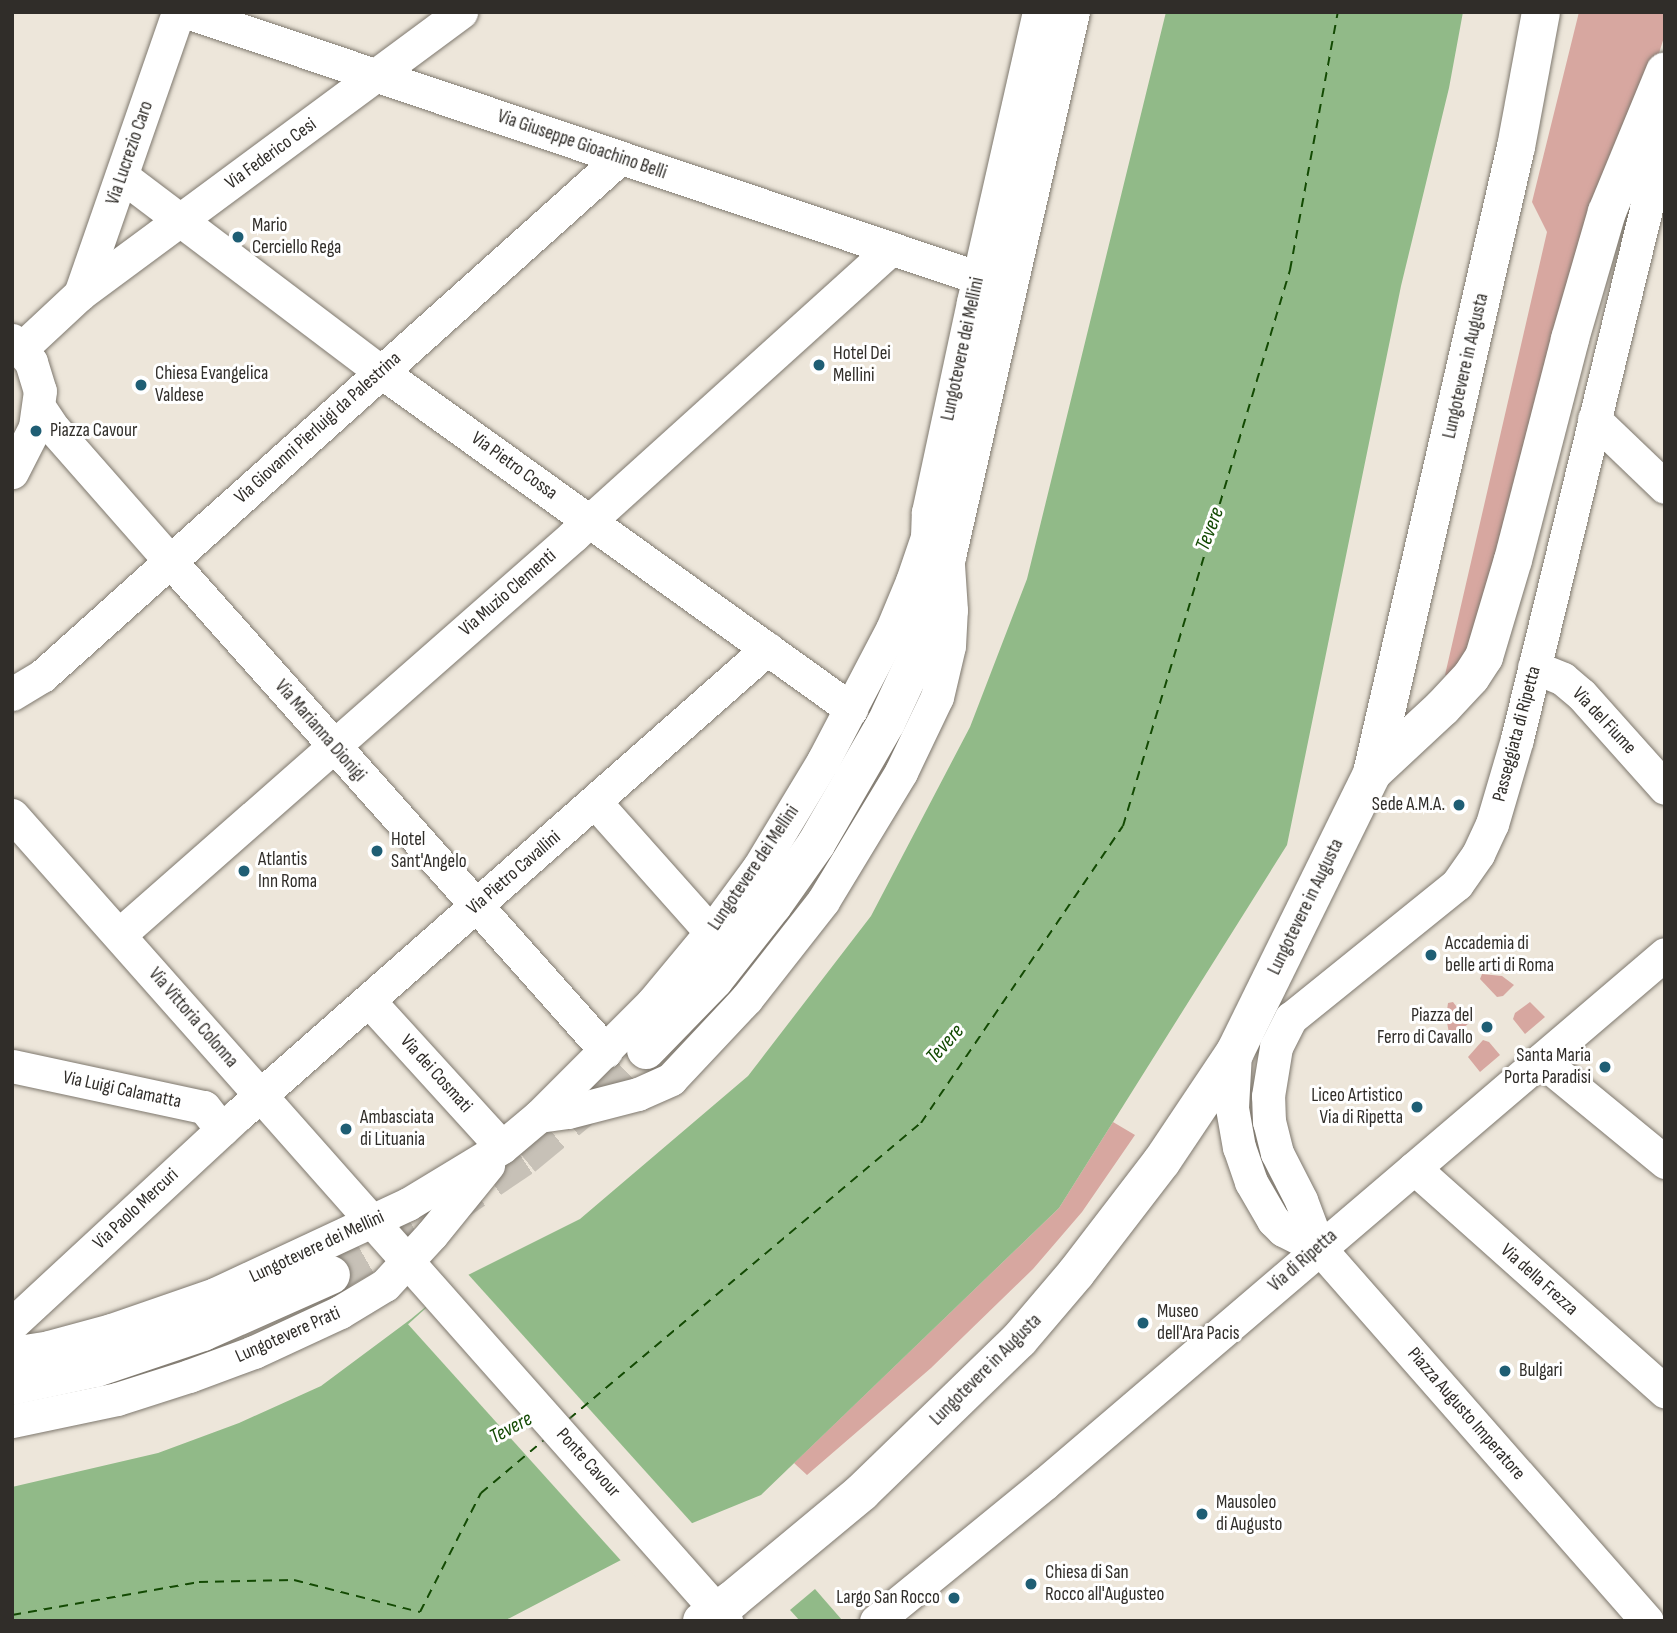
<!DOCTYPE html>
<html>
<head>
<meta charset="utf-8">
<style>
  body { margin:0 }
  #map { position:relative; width:1677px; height:1633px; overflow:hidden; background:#ede6da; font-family:"Sofia Sans Condensed",sans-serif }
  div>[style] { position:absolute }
  .green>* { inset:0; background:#d7a7a0 }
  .water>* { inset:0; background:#91ba88 }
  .pier>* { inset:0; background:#ede6da; transform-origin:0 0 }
  .ferry>* { height:2px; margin-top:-1px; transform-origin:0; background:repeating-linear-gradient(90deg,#134a03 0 9px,transparent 0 16px) }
  .major-tunnel>* { height:38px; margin-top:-19px; transform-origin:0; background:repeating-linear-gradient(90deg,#c7c1b7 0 38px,transparent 0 57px) }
  .roads { filter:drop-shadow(0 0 2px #7e786e) drop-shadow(0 0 2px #7e786e) }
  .minor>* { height:33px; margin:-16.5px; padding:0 16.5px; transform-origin:16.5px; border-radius:16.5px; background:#fff }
  .major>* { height:38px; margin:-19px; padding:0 19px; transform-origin:19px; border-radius:19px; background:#fff }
  .dots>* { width:19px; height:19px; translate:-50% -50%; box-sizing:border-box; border:4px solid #fff; border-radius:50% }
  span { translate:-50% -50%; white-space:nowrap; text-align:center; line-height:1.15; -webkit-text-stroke:6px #fff; paint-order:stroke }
  .street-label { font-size:19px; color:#302d29 }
  .poi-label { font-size:19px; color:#302d29 }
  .left { translate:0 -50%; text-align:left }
  .right { translate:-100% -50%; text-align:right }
  .water-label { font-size:21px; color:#134a03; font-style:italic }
  .frame { position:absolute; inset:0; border:14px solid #302d29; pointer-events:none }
</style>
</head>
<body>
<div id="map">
  <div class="green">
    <i style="clip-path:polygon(1579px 12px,1665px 12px,1665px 34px,1466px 673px,1445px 675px,1547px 232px,1532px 202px)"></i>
    <i style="clip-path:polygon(1482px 974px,1502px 976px,1514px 985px,1503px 996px,1497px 997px,1480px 979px)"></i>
    <i style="clip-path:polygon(1453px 1002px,1469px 1023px,1454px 1036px,1449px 1033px,1446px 1017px,1448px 1003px)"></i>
    <i style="clip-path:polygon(1530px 1002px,1545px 1017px,1525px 1034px,1513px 1019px,1515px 1013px)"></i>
    <i style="clip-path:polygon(1483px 1040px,1489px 1042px,1500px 1055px,1480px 1072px,1468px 1057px)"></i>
    <i style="clip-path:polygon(1113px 1122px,1135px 1135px,1082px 1212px,1033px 1269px,931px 1368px,807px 1475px,794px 1463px,1059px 1208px)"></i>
  </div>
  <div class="water">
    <i style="clip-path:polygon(1166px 12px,1463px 12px,1449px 88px,1401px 286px,1287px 845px,1059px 1208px,761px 1495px,690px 1524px,504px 1621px,12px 1621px,12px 1487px,158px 1453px,239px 1423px,321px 1386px,411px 1319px,458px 1280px,580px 1219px,748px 1076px,871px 916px,970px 727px,1027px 579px)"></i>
    <i style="clip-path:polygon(815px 1589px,842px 1620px,841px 1621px,800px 1621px,790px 1610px)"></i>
  </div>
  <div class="pier">
    <i style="left:466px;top:1272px;width:341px;height:78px;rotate:48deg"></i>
  </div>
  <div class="ferry">
    <i style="left:569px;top:1419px;width:460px;rotate:-40.1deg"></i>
    <i style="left:921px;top:1123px;width:359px;rotate:-55.8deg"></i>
    <i style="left:1123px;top:826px;width:581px;rotate:-73.28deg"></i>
    <i style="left:1290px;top:270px;width:262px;rotate:-79.5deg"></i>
    <i style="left:12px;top:1615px;width:190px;rotate:-10deg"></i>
    <i style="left:199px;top:1582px;width:95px;rotate:-1.2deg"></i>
    <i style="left:294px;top:1580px;width:130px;rotate:14.3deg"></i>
    <i style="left:420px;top:1612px;width:134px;rotate:-62.9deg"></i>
    <i style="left:481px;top:1493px;width:82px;rotate:-40.1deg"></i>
  </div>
  <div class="major-tunnel">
    <i style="left:331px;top:1275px;width:129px;rotate:-29.7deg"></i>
    <i style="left:443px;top:1211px;width:97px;rotate:-34deg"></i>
    <i style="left:523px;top:1157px;width:96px;rotate:-39.5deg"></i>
    <i style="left:597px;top:1096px;width:67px;rotate:-43.2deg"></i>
  </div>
  <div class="roads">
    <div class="minor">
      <i style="left:187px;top:12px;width:854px;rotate:18.56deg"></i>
      <i style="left:122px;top:176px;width:323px;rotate:37.1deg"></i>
      <i style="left:380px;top:371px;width:580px;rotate:35.66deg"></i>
      <i style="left:80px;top:294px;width:299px;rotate:-70.8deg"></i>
      <i style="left:12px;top:340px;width:29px;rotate:49deg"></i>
      <i style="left:31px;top:362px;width:30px;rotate:73deg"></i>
      <i style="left:40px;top:391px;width:36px;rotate:98deg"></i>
      <i style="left:35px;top:427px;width:51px;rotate:117.1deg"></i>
      <i style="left:22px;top:348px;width:79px;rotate:-43deg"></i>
      <i style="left:80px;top:294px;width:474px;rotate:-36.5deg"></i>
      <i style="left:39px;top:407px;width:27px;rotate:56deg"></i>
      <i style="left:54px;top:429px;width:176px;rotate:48.7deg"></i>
      <i style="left:170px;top:561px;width:656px;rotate:48.34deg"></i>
      <i style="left:1594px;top:419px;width:98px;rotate:43.8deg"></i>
      <i style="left:1534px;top:667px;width:31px;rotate:22deg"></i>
      <i style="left:1563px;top:679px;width:23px;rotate:40deg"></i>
      <i style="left:1581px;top:694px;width:126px;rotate:48.2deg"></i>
      <i style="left:12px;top:694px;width:35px;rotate:-31deg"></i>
      <i style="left:42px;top:676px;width:776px;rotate:-41.87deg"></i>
      <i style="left:595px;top:802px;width:174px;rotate:48.3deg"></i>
      <i style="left:12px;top:815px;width:1077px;rotate:48.46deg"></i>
      <i style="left:120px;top:934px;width:604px;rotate:-41.31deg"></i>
      <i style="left:574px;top:535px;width:427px;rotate:-42.1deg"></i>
      <i style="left:369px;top:1001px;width:197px;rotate:47.7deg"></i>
      <i style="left:1235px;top:1052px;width:56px;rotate:93.1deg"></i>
      <i style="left:1232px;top:1108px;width:40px;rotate:80deg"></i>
      <i style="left:1239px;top:1147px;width:37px;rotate:71deg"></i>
      <i style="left:1251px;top:1182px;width:44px;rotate:59.9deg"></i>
      <i style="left:1273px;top:1220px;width:14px;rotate:45deg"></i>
      <i style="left:1283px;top:1230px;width:40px;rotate:26.6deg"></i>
      <i style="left:1541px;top:1060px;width:161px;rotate:39.4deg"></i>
      <i style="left:12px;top:1066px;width:196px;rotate:12.1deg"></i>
      <i style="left:204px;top:1107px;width:29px;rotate:52deg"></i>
      <i style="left:539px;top:1116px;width:29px;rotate:-8deg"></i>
      <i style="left:568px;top:1112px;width:72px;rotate:-14.4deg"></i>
      <i style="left:638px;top:1094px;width:36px;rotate:-24deg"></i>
      <i style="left:671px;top:1079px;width:111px;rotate:-46.8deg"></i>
      <i style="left:747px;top:998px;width:123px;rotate:-51.9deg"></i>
      <i style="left:823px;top:901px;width:151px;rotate:-58.8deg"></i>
      <i style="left:901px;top:772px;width:83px;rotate:-64.4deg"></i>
      <i style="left:937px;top:697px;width:52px;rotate:-76.8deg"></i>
      <i style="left:949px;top:646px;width:36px;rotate:-87deg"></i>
      <i style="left:951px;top:610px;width:45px;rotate:-93.8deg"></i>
      <i style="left:1414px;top:1168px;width:336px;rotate:41.7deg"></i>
      <i style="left:12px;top:1324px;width:309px;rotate:-42.8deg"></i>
      <i style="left:239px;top:1114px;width:704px;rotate:-41.37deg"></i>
      <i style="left:12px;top:1353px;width:37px;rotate:-9deg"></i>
      <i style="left:49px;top:1347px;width:64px;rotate:-15.3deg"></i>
      <i style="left:111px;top:1330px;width:110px;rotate:-19.1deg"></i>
      <i style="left:215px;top:1294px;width:213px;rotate:-25deg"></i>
      <i style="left:408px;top:1204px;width:110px;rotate:-31.2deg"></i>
      <i style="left:502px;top:1147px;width:48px;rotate:-40deg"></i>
      <i style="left:539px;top:1116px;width:160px;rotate:-45deg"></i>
      <i style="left:652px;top:1003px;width:92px;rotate:-50.3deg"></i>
      <i style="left:711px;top:932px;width:81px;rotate:-53.6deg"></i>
      <i style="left:759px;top:867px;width:124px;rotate:-58.9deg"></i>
      <i style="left:823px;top:761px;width:149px;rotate:-62.4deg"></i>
      <i style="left:892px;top:629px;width:52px;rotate:-67.4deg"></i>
      <i style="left:912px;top:581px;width:46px;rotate:-71.2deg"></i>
      <i style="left:927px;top:537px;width:25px;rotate:-88deg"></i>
      <i style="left:928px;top:512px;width:215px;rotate:-77.9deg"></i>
      <i style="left:973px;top:302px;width:297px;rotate:-77.2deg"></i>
      <i style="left:12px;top:1421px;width:107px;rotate:-11.8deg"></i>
      <i style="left:117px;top:1399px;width:76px;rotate:-17.7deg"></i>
      <i style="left:189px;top:1376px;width:69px;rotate:-20.3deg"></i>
      <i style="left:254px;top:1352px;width:95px;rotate:-24.9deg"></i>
      <i style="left:340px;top:1312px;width:52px;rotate:-31deg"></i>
      <i style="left:385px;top:1285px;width:69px;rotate:-47.3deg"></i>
      <i style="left:432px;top:1234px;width:89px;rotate:-50.9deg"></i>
      <i style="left:876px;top:1621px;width:217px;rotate:-39.2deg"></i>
      <i style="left:1044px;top:1484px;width:816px;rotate:-40.48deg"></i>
      <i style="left:1647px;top:1621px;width:497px;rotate:-131.3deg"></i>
      <i style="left:1319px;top:1248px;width:51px;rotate:-110.6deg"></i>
      <i style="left:1301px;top:1200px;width:53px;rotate:-117.1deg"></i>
      <i style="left:1277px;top:1153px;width:32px;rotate:-104deg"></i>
      <i style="left:1269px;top:1122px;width:26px;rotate:-92deg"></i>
      <i style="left:1268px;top:1096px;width:50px;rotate:-80.7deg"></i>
      <i style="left:1276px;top:1047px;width:33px;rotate:-63deg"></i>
      <i style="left:1291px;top:1018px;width:213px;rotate:-38.9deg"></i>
      <i style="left:1457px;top:884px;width:37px;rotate:-55deg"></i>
      <i style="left:1478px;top:854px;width:33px;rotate:-65deg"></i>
      <i style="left:1492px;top:824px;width:89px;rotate:-73.6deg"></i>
      <i style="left:1517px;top:739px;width:626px;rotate:-76.32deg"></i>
    </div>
    <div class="major">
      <i style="left:1372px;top:773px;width:96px;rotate:-42.9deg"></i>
      <i style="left:1442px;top:708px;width:42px;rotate:-46.9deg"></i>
      <i style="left:1471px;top:677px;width:24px;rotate:-57deg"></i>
      <i style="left:1484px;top:657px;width:101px;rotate:-73.4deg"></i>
      <i style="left:1513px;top:560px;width:228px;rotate:-75.5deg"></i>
      <i style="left:1570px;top:339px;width:132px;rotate:-73.8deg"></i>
      <i style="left:1607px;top:212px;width:152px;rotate:-67.6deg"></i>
      <i style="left:646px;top:1050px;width:98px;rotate:-45.8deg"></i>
      <i style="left:714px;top:980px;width:95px;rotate:-51.8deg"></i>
      <i style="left:773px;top:905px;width:75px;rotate:-54.8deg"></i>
      <i style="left:816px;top:844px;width:140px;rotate:-60deg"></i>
      <i style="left:886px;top:723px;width:81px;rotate:-65deg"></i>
      <i style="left:920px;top:650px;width:97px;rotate:-73.8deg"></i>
      <i style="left:947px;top:557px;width:559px;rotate:-77.18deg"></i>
      <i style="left:12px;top:1386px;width:86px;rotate:-12.1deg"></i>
      <i style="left:96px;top:1368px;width:113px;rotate:-18.6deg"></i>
      <i style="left:203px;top:1332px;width:140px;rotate:-24deg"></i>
      <i style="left:702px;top:1621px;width:37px;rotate:-35deg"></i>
      <i style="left:732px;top:1600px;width:169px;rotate:-39.7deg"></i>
      <i style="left:862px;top:1492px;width:219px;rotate:-44.1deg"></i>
      <i style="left:1019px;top:1340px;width:88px;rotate:-49.6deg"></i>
      <i style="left:1076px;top:1273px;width:141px;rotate:-52.5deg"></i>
      <i style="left:1162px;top:1161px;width:131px;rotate:-56.2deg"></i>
      <i style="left:1235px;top:1052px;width:311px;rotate:-63.8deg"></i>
      <i style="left:1372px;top:773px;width:642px;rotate:-77.05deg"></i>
      <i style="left:1516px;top:147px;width:137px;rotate:-79.5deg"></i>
    </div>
  </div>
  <div class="dots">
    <i style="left:238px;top:237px;background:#1f5e74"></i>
    <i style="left:819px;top:365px;background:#1f5e74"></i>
    <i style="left:141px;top:385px;background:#1f5e74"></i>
    <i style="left:36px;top:431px;background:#1f5e74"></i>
    <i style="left:1459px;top:805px;background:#1f5e74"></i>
    <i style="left:377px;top:851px;background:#1f5e74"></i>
    <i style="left:244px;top:871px;background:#1f5e74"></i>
    <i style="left:1431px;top:955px;background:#1f5e74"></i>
    <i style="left:1487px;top:1027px;background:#1f5e74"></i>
    <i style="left:1605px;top:1067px;background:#1f5e74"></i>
    <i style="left:1417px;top:1107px;background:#1f5e74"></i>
    <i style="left:346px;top:1129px;background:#1f5e74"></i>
    <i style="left:1143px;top:1323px;background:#1f5e74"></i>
    <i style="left:1505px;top:1371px;background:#1f5e74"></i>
    <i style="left:1202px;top:1514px;background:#1f5e74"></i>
    <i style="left:1031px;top:1584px;background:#1f5e74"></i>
    <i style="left:954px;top:1598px;background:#1f5e74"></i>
  </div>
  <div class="street-label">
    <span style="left:582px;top:145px;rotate:19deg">Via Giuseppe Gioachino Belli</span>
    <span style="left:130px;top:153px;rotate:-71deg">Via Lucrezio Caro</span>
    <span style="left:271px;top:154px;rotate:-36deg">Via Federico Cesi</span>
    <span style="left:963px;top:349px;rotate:-78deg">Lungotevere dei Mellini</span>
    <span style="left:1466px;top:366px;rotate:-77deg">Lungotevere in Augusta</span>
    <span style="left:318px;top:428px;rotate:-42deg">Via Giovanni Pierluigi da Palestrina</span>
    <span style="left:514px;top:466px;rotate:36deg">Via Pietro Cossa</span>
    <span style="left:508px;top:593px;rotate:-41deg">Via Muzio Clementi</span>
    <span style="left:1604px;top:721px;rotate:47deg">Via del Fiume</span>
    <span style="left:320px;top:731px;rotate:49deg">Via Marianna Dionigi</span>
    <span style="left:1517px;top:734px;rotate:-75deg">Passeggiata di Ripetta</span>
    <span style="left:754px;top:868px;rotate:-56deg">Lungotevere dei Mellini</span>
    <span style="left:514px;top:873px;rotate:-41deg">Via Pietro Cavallini</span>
    <span style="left:1306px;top:907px;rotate:-64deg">Lungotevere in Augusta</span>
    <span style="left:193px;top:1018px;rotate:49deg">Via Vittoria Colonna</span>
    <span style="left:436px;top:1074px;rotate:48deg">Via dei Cosmati</span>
    <span style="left:122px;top:1090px;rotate:12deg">Via Luigi Calamatta</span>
    <span style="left:136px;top:1209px;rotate:-43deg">Via Paolo Mercuri</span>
    <span style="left:317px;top:1247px;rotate:-25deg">Lungotevere dei Mellini</span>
    <span style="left:1303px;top:1261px;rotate:-41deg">Via di Ripetta</span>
    <span style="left:1539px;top:1280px;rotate:42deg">Via della Frezza</span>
    <span style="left:288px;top:1335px;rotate:-24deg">Lungotevere Prati</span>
    <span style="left:986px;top:1370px;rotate:-45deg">Lungotevere in Augusta</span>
    <span style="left:1466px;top:1414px;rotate:49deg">Piazza Augusto Imperatore</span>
    <span style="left:588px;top:1463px;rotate:48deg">Ponte Cavour</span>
  </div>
  <div class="poi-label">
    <span class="left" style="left:252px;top:237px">Mario<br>Cerciello Rega</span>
    <span class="left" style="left:833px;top:365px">Hotel Dei<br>Mellini</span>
    <span class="left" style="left:155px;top:385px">Chiesa Evangelica<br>Valdese</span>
    <span class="left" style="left:50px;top:431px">Piazza Cavour</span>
    <span class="right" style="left:1445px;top:805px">Sede A.M.A.</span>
    <span class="left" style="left:391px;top:851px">Hotel<br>Sant'Angelo</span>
    <span class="left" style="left:258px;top:871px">Atlantis<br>Inn Roma</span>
    <span class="left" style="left:1445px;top:955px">Accademia di<br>belle arti di Roma</span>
    <span class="right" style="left:1473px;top:1027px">Piazza del<br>Ferro di Cavallo</span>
    <span class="right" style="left:1591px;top:1067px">Santa Maria<br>Porta Paradisi</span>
    <span class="right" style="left:1403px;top:1107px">Liceo Artistico<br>Via di Ripetta</span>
    <span class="left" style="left:360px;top:1129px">Ambasciata<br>di Lituania</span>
    <span class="left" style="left:1157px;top:1323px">Museo<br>dell'Ara Pacis</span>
    <span class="left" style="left:1519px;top:1371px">Bulgari</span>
    <span class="left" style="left:1216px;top:1514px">Mausoleo<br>di Augusto</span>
    <span class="left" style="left:1045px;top:1584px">Chiesa di San<br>Rocco all'Augusteo</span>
    <span class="right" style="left:940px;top:1598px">Largo San Rocco</span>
  </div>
  <div class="water-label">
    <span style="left:1210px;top:529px;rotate:-69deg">Tevere</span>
    <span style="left:945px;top:1044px;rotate:-48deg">Tevere</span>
    <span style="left:511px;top:1428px;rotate:-28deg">Tevere</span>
  </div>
  <div class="frame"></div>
</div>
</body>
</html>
